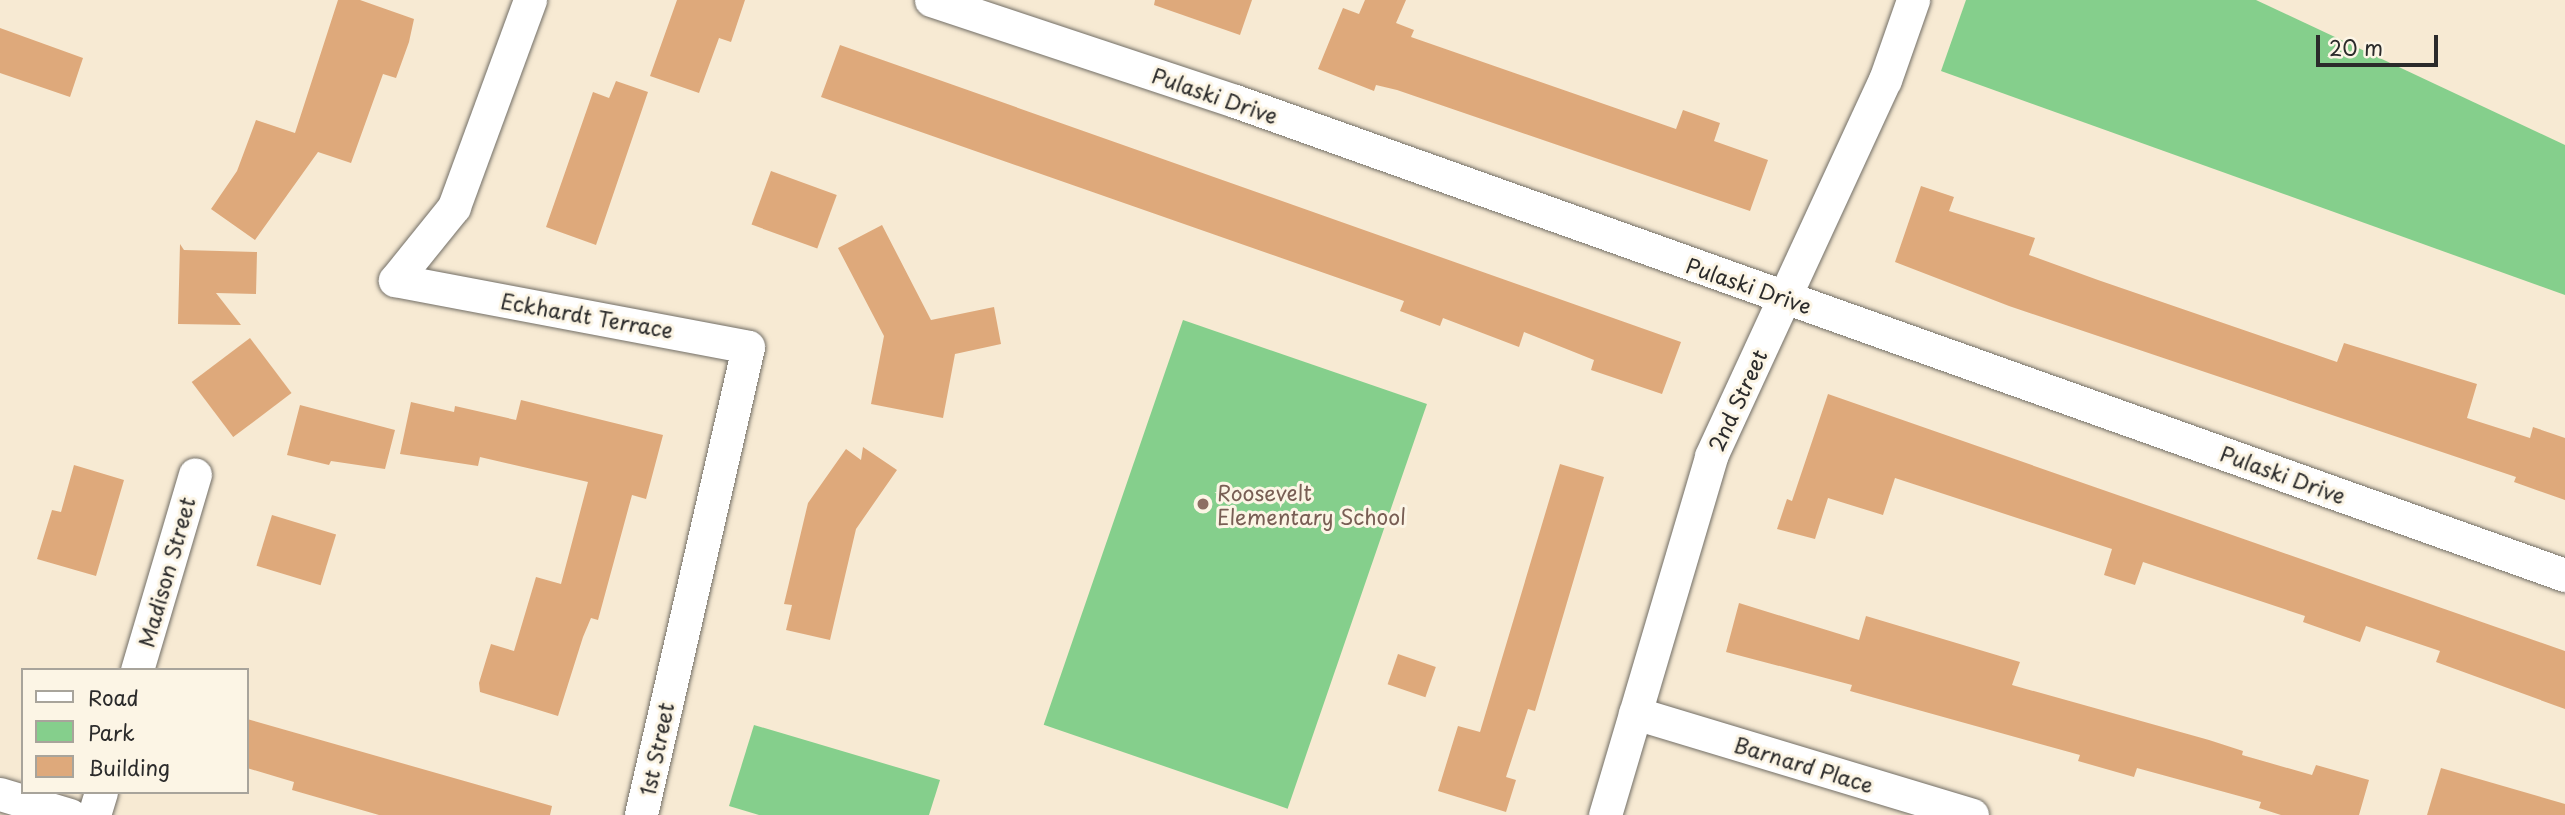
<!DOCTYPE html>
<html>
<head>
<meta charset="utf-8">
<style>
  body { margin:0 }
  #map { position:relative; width:2565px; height:815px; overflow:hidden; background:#f7ead3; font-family:"Playpen Sans",sans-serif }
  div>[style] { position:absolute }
  .green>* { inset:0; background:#85cf8c; transform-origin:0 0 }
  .building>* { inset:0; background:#dea97b; transform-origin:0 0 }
  .roads { filter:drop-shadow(0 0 2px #726e66) drop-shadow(0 0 2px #726e66) }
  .minor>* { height:33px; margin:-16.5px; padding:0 16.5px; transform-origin:16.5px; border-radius:16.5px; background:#fff }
  .dots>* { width:19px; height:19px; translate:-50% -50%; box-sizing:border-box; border:4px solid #fcf5e5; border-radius:50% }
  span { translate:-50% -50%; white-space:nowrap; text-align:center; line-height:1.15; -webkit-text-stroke:6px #fcf5e5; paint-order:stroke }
  .street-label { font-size:21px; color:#2b2b2b }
  .education-label { font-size:21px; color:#785e54 }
  .left { translate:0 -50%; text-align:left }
  .legend { position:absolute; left:21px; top:668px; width:228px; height:126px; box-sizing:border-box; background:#fcf5e5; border:2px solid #a8a49b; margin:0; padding:9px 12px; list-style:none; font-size:21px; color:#2b2b2b }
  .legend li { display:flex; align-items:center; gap:14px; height:35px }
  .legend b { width:35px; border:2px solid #a8a49b }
  .scale { position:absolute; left:2316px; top:35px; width:122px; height:32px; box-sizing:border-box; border:4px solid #2b2b2b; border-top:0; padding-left:9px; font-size:21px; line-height:24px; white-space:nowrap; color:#2b2b2b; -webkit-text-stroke:5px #fcf5e5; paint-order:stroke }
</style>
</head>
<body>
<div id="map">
  <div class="green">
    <i style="clip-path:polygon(1966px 0,2256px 0,2565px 145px,2565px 295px,1941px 71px)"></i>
    <i style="left:1183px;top:320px;width:258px;height:428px;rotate:19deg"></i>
    <i style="clip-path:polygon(754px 725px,940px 780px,929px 815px,759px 815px,729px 806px)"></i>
  </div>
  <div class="building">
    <i style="clip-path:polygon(338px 0,360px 0,414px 19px,409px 42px,396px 78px,383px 74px,351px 163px,318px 152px,255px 240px,211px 209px,237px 171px,256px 120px,295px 133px)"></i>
    <i style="clip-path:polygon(677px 0,745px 0,731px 42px,719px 38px,699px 93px,650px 76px)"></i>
    <i style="clip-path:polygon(1155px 0,1252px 0,1240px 35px,1154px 5px)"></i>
    <i style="clip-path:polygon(1365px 0,1406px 0,1396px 23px,1414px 30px,1411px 37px,1676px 129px,1683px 110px,1720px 123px,1714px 141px,1768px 160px,1750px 211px,1397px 90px,1376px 85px,1374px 91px,1318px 69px,1343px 8px,1359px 14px)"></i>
    <i style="clip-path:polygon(0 28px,83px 58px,70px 97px,0 73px)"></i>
    <i style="clip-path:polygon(840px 45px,1681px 342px,1662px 394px,1591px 370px,1594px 360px,1524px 332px,1519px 347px,1443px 318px,1440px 326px,1400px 311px,1404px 301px,821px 97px)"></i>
    <i style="clip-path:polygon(616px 81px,648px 92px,596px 245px,546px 227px,593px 92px,609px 98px)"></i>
    <i style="left:771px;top:171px;width:70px;height:57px;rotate:20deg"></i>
    <i style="clip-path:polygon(1921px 186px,1954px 197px,1949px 211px,2035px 238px,2029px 255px,2098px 280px,2337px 362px,2344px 343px,2477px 384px,2467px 418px,2530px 438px,2533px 427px,2565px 438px,2565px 500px,2514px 482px,2516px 477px,2009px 306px,1895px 262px)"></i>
    <i style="clip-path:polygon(882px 225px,931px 320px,994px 307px,1001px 344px,955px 354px,943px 418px,871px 404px,884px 336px,838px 248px)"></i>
    <i style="clip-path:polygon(180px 244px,184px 250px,257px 252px,256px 294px,216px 293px,241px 325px,178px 324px)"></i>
    <i style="left:250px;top:338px;width:69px;height:73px;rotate:53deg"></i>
    <i style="clip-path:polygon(1828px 394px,2565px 651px,2565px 709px,2436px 662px,2440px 651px,2366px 626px,2360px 642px,2303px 622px,2305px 616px,2143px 562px,2135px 585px,2104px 575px,2112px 549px,1895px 478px,1883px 515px,1828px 498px,1815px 539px,1777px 529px,1787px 499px,1792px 501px)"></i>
    <i style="clip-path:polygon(521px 400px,663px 435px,646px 499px,632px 495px,598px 620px,591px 618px,583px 637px,558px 716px,480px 692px,479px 683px,491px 644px,514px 651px,536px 577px,561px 584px,588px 482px,480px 457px,478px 466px,400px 454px,411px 402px,454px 412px,455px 406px,516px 420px)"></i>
    <i style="clip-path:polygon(300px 405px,395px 430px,385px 469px,331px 461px,329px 465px,287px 455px)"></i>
    <i style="clip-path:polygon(863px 447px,897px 470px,856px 529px,830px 640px,786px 630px,792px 605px,784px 604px,808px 503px,846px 449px,861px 460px)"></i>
    <i style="clip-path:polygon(1560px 464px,1604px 477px,1535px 711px,1528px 709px,1506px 777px,1516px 780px,1506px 812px,1438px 791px,1458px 726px,1480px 732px)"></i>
    <i style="clip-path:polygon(74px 465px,124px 480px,96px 576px,37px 559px,52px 510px,61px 512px)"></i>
    <i style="left:272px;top:515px;width:67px;height:53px;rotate:17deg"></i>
    <i style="clip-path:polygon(1739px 603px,1859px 640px,1866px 616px,2020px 662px,2012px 685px,2209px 740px,2243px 751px,2242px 755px,2312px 775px,2316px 765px,2369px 780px,2359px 815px,2281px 815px,2259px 808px,2261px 802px,2137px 768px,2134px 777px,2078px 761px,2080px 755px,1850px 691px,1852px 685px,1726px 652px)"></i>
    <i style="left:1398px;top:654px;width:40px;height:32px;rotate:19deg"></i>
    <i style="clip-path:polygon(247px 719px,552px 806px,550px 815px,379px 815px,292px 790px,294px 782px,247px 768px)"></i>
    <i style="clip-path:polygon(2441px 768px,2565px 804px,2565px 815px,2427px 815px)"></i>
  </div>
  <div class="roads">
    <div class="minor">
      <i style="left:530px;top:0;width:221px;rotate:110.2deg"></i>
      <i style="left:454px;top:207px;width:94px;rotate:128.9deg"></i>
      <i style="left:395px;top:280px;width:359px;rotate:10.7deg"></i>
      <i style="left:748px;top:347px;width:480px;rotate:102.9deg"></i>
      <i style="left:931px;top:0;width:320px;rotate:18.4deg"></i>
      <i style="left:1235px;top:101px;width:1412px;rotate:19.62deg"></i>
      <i style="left:137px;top:670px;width:204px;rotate:-73.5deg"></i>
      <i style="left:1635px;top:713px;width:352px;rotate:16.8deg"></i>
      <i style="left:0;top:794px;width:73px;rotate:16.7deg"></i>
      <i style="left:94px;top:815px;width:24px;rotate:-73deg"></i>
      <i style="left:1605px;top:815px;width:374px;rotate:-73.5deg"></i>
      <i style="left:1711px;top:456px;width:414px;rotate:-65.2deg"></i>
      <i style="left:1885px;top:80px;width:85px;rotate:-70.7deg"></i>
    </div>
  </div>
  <div class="dots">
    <i style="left:1203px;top:504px;background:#8d6e63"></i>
  </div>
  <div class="street-label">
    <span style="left:1215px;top:95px;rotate:19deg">Pulaski Drive</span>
    <span style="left:1749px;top:285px;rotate:19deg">Pulaski Drive</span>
    <span style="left:587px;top:315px;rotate:10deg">Eckhardt Terrace</span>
    <span style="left:1737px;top:400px;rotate:-65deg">2nd Street</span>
    <span style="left:2283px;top:474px;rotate:20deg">Pulaski Drive</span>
    <span style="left:166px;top:572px;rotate:-74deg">Madison Street</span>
    <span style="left:656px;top:749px;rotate:-78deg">1st Street</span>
    <span style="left:1804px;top:764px;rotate:17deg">Barnard Place</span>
  </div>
  <div class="education-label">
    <span class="left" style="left:1217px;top:504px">Roosevelt<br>Elementary School</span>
  </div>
  <ul class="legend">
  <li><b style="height:9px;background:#fff"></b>Road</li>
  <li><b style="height:19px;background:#85cf8c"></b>Park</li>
  <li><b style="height:19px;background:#dea97b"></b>Building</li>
  </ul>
  <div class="scale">20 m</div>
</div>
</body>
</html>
